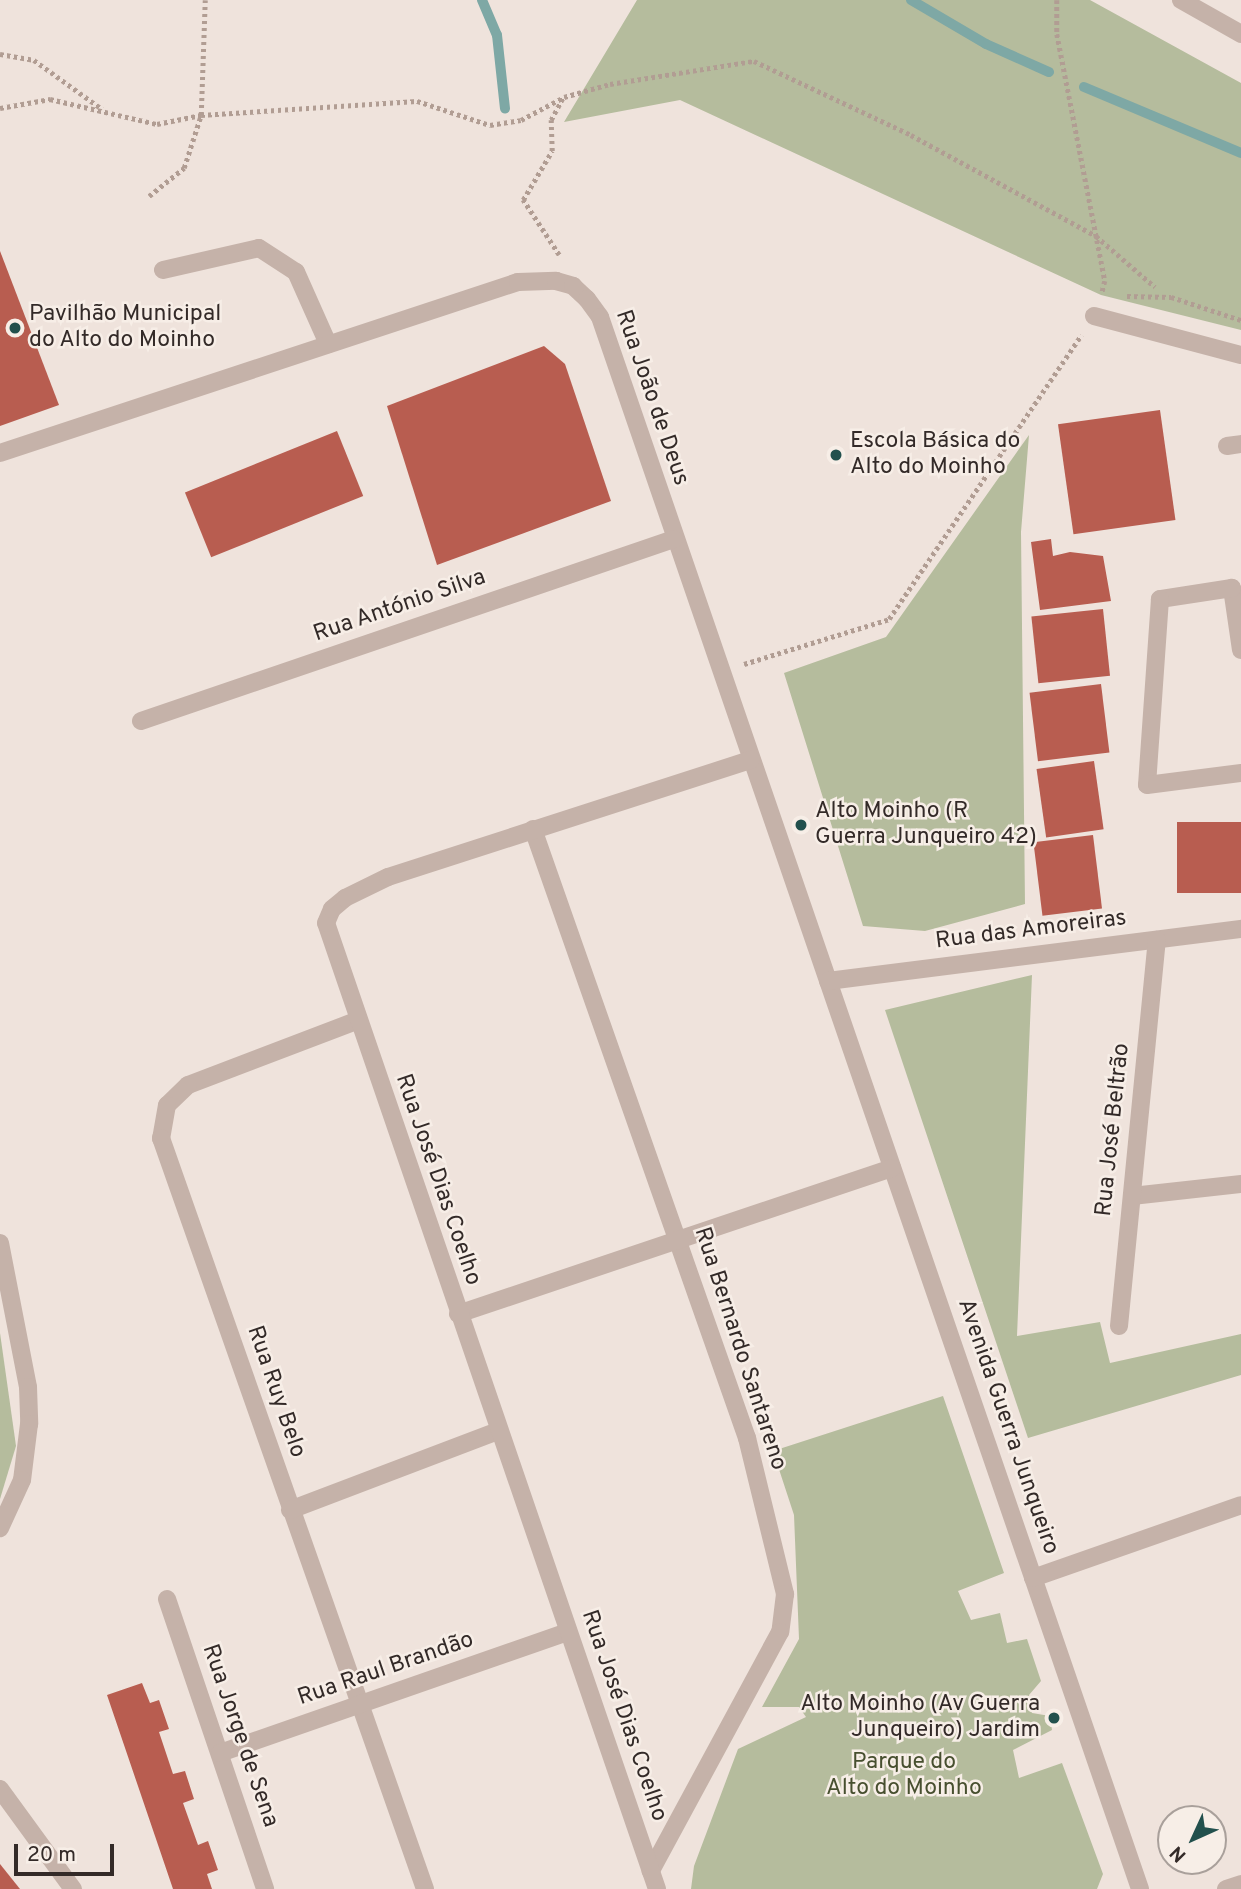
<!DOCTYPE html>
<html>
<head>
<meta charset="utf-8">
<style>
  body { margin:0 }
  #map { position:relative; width:1241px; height:1889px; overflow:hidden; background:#efe3dc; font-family:Overpass,sans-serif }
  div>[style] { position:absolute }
  .green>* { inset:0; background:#b5bc9d }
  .stream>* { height:10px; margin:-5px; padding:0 5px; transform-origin:5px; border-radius:5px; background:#7ea8a5 }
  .building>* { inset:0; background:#b85d50; transform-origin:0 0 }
  .path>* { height:4.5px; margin-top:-2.25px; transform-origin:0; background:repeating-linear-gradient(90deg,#b19d93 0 3.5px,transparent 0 7px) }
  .lane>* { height:18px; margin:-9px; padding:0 9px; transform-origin:9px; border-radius:9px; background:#c5b2a9 }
  .street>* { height:18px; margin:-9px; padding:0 9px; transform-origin:9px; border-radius:9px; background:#c5b2a9 }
  .dots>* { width:19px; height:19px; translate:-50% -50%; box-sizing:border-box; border:4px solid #f7eee7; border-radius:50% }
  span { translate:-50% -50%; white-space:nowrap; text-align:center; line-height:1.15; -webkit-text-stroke:5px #f7eee7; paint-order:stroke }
  .poi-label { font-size:23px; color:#332a28 }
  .left { translate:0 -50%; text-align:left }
  .right { translate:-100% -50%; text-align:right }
  .street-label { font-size:23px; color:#332a28 }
  .park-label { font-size:23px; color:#474f2f }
  .north { position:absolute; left:1157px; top:1805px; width:70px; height:70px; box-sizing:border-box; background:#f7eee7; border:2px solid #a9a09b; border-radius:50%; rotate:225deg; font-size:19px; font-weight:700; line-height:28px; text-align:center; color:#332a28 }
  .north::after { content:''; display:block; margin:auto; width:24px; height:32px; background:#22504d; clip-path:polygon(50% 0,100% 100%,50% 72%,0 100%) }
  .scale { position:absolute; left:14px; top:1844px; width:100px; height:32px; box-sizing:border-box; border:4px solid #332a28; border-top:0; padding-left:9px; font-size:21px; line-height:24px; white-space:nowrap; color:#332a28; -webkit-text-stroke:5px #f7eee7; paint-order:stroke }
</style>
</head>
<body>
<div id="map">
  <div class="green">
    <i style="clip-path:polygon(637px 0,1090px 0,1241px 83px,1241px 330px,1101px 295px,680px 100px,564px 122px)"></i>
    <i style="clip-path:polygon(1029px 435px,1021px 532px,1025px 904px,925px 931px,863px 926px,784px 673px,886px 637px)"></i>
    <i style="clip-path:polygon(1032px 975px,1017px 1336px,1100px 1322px,1110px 1363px,1241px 1334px,1241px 1375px,1028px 1438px,885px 1010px)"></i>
    <i style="clip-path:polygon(0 1333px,16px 1446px,0 1499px)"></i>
    <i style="clip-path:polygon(943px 1396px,1004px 1573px,958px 1591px,971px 1620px,1000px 1613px,1007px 1643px,1027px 1639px,1041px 1681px,1029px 1695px,1032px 1713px,1050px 1716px,1052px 1730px,1013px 1750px,1019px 1778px,1062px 1763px,1103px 1874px,1097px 1889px,691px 1889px,694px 1866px,738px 1749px,806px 1717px,799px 1707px,762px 1707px,799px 1639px,794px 1515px,773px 1451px)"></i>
  </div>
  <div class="stream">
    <i style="left:482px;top:0;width:38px;rotate:67deg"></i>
    <i style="left:497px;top:35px;width:74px;rotate:83.8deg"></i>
    <i style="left:911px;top:0;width:87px;rotate:30.4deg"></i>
    <i style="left:986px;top:44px;width:69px;rotate:24deg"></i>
    <i style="left:1084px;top:87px;width:170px;rotate:22.8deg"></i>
  </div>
  <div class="building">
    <i style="clip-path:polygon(0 251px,59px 405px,0 426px)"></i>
    <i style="clip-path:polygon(544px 346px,565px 364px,611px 501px,437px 565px,387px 406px)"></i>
    <i style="left:1160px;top:410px;width:111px;height:103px;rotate:82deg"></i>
    <i style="left:337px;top:431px;width:70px;height:164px;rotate:68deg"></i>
    <i style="clip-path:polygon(1051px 539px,1053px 556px,1070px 552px,1103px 556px,1111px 601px,1040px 610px,1031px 542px)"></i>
    <i style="left:1103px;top:609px;width:67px;height:72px;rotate:84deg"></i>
    <i style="left:1101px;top:684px;width:69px;height:72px;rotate:83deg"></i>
    <i style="left:1094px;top:761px;width:69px;height:58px;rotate:82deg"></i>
    <i style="left:1241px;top:822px;width:71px;height:64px;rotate:90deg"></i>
    <i style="left:1093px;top:835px;width:74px;height:60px;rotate:83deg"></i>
    <i style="clip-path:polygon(142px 1683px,150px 1703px,159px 1700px,169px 1729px,159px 1732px,173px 1774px,185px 1771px,194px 1799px,183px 1803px,198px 1845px,208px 1841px,218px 1870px,207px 1874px,212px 1889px,173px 1889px,155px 1836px,107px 1695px)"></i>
    <i style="clip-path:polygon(0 1864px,20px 1889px,0 1889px)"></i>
  </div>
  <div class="path">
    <i style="left:1057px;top:0;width:34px;rotate:90deg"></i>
    <i style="left:1057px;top:34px;width:252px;rotate:79deg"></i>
    <i style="left:1105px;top:281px;width:12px;rotate:104deg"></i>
    <i style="left:0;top:54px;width:35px;rotate:10deg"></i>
    <i style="left:34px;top:60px;width:84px;rotate:35.8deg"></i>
    <i style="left:0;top:108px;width:51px;rotate:-10.2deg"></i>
    <i style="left:50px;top:99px;width:110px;rotate:13.2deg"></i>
    <i style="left:157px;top:124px;width:45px;rotate:-11.6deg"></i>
    <i style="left:201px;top:115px;width:216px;rotate:-3.7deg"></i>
    <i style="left:417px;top:101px;width:77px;rotate:18.2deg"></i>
    <i style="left:490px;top:125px;width:31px;rotate:-9deg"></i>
    <i style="left:521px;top:120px;width:49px;rotate:-28.1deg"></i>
    <i style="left:564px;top:97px;width:48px;rotate:-15.8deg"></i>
    <i style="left:610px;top:84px;width:146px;rotate:-9.1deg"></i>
    <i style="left:754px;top:61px;width:174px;rotate:25.2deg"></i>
    <i style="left:911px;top:135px;width:211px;rotate:28.6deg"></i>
    <i style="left:1096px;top:236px;width:78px;rotate:40.8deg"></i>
    <i style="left:149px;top:196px;width:45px;rotate:-38.7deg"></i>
    <i style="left:184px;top:168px;width:56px;rotate:-72.2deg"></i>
    <i style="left:201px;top:115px;width:115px;rotate:-88deg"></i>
    <i style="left:559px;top:255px;width:66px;rotate:-123.2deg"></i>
    <i style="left:523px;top:200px;width:57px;rotate:-59.4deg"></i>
    <i style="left:552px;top:151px;width:31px;rotate:-92deg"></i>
    <i style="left:551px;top:120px;width:26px;rotate:-62deg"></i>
    <i style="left:1127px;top:296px;width:44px;rotate:1.3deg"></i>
    <i style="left:1171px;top:297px;width:74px;rotate:18.2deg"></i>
    <i style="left:744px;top:664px;width:152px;rotate:-17.2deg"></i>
    <i style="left:889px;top:619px;width:343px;rotate:-55.9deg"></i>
  </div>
  <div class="lane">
    <i style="left:163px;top:270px;width:98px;rotate:-12.9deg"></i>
    <i style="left:259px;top:248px;width:44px;rotate:33deg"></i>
    <i style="left:296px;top:272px;width:79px;rotate:66deg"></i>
  </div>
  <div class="street">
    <i style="left:1181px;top:0;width:69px;rotate:29.5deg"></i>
    <i style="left:1094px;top:316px;width:152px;rotate:14.9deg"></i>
    <i style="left:1227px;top:446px;width:14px;rotate:-8deg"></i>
    <i style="left:0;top:453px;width:545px;rotate:-18.27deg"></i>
    <i style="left:518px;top:282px;width:38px;rotate:-2deg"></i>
    <i style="left:556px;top:281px;width:18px;rotate:16deg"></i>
    <i style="left:573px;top:286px;width:19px;rotate:43deg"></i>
    <i style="left:587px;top:299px;width:22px;rotate:54deg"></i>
    <i style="left:600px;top:317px;width:1662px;rotate:71.04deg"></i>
    <i style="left:1241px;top:650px;width:63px;rotate:-98.3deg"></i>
    <i style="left:1232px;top:588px;width:73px;rotate:171.3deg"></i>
    <i style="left:1160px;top:599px;width:186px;rotate:94deg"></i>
    <i style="left:1147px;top:785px;width:95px;rotate:-7.3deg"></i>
    <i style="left:141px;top:721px;width:563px;rotate:-18.85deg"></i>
    <i style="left:533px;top:829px;width:646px;rotate:70.64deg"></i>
    <i style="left:747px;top:1438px;width:161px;rotate:76.3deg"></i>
    <i style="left:785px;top:1594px;width:38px;rotate:97deg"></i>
    <i style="left:780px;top:1632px;width:272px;rotate:118.4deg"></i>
    <i style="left:828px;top:981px;width:416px;rotate:-7.2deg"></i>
    <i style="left:356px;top:1021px;width:180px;rotate:159.1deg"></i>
    <i style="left:188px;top:1085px;width:29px;rotate:136deg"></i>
    <i style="left:167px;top:1105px;width:34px;rotate:100deg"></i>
    <i style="left:161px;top:1138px;width:796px;rotate:70.63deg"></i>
    <i style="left:1132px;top:1196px;width:110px;rotate:-6.3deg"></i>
    <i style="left:0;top:1243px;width:147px;rotate:79deg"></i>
    <i style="left:28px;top:1387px;width:37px;rotate:88deg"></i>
    <i style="left:29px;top:1424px;width:56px;rotate:97.1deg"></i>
    <i style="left:22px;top:1480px;width:53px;rotate:114.6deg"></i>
    <i style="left:458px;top:1314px;width:458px;rotate:-18.6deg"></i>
    <i style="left:1119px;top:1326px;width:388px;rotate:-84.4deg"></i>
    <i style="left:290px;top:1510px;width:222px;rotate:-20.8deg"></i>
    <i style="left:1033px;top:1578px;width:220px;rotate:-19.3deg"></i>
    <i style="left:167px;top:1599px;width:306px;rotate:71.3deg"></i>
    <i style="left:220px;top:1753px;width:368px;rotate:-19.2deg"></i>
    <i style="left:0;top:1789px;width:124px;rotate:53.9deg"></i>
    <i style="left:657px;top:1889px;width:1021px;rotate:-108.91deg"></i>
    <i style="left:326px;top:923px;width:15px;rotate:-67deg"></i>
    <i style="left:332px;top:909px;width:17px;rotate:-40deg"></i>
    <i style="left:345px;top:898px;width:48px;rotate:-26deg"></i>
    <i style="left:388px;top:877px;width:381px;rotate:-17.9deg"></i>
    <i style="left:1226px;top:1889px;width:16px;rotate:-18deg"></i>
  </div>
  <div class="dots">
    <i style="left:15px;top:328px;background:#22504d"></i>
    <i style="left:836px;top:455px;background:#22504d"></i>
    <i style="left:801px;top:825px;background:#22504d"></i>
    <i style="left:1054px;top:1718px;background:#22504d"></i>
  </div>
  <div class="poi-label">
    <span class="left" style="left:29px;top:328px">Pavilhão Municipal<br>do Alto do Moinho</span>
    <span class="left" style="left:850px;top:455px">Escola Básica do<br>Alto do Moinho</span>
    <span class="left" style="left:815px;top:825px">Alto Moinho (R<br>Guerra Junqueiro 42)</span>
    <span class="right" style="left:1040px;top:1718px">Alto Moinho (Av Guerra<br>Junqueiro) Jardim</span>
  </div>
  <div class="street-label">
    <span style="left:651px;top:398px;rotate:71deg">Rua João de Deus</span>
    <span style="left:400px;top:607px;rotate:-19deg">Rua António Silva</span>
    <span style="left:1031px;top:931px;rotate:-7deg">Rua das Amoreiras</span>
    <span style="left:1114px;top:1130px;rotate:-84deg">Rua José Beltrão</span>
    <span style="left:437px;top:1180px;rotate:71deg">Rua José Dias Coelho</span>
    <span style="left:739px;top:1349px;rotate:72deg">Rua Bernardo Santareno</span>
    <span style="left:275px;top:1392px;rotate:71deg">Rua Ruy Belo</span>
    <span style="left:1007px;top:1427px;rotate:71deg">Avenida Guerra Junqueiro</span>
    <span style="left:386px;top:1670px;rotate:-19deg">Rua Raul Brandão</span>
    <span style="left:623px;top:1716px;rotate:71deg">Rua José Dias Coelho</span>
    <span style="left:239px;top:1736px;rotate:71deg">Rua Jorge de Sena</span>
  </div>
  <div class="park-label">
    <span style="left:904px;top:1776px">Parque do<br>Alto do Moinho</span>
  </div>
  <div class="north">N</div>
  <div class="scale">20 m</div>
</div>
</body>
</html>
